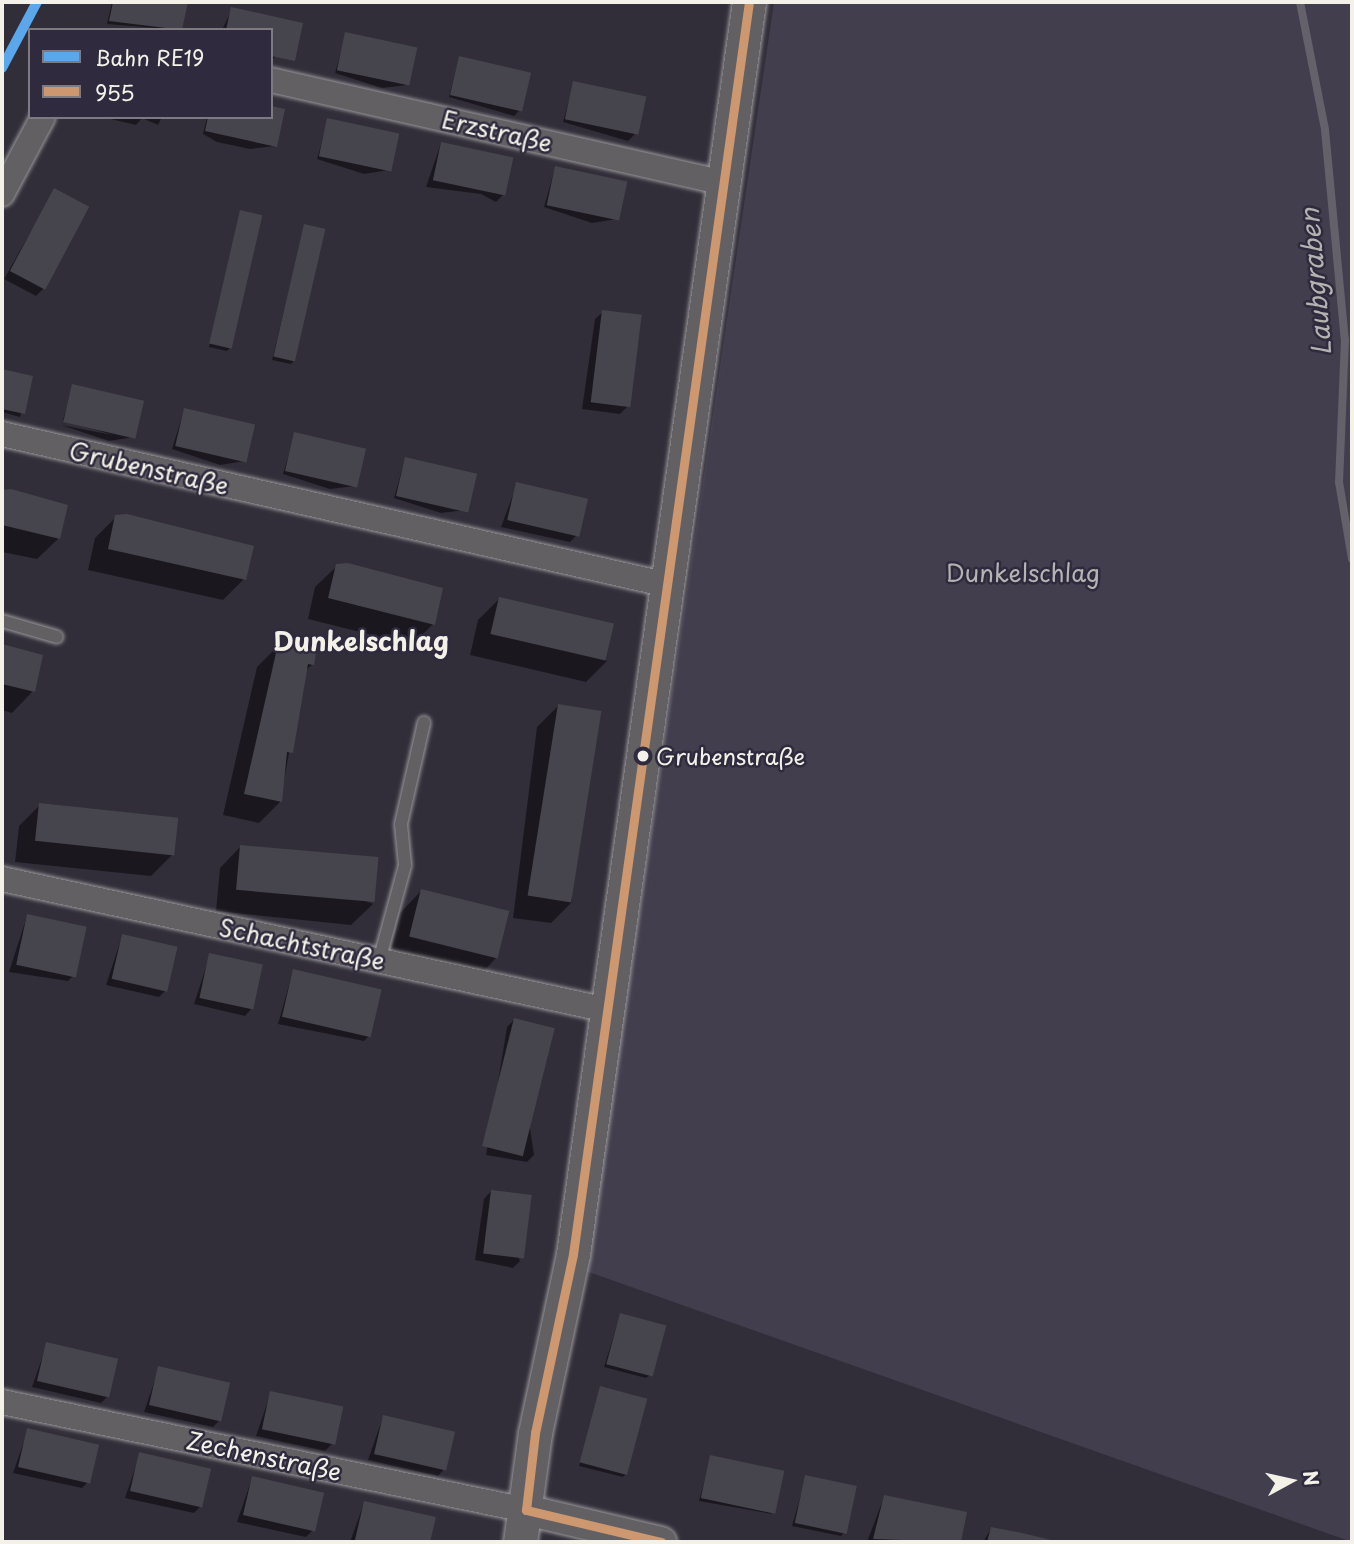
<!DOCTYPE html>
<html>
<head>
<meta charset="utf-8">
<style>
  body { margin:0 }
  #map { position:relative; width:1354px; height:1544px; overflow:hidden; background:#312e39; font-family:"Playpen Sans",sans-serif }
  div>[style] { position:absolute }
  .green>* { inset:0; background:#423e4d }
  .shadow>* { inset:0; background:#0007 }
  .stream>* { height:8px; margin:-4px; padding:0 4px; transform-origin:4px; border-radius:4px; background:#65616b }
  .building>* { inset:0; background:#46444c; transform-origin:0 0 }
  .roads { filter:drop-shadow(0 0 2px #9a989b) drop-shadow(0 0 2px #9a989b) }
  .service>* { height:12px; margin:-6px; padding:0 6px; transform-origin:6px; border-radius:6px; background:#626063 }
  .minor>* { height:24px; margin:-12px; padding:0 12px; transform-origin:12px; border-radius:12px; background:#626063 }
  .tertiary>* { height:30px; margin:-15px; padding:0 15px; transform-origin:15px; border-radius:15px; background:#626063 }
  .secondary>* { height:33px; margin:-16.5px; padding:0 16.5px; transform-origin:16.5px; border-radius:16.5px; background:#626063 }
  .bus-1>* { height:9px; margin:-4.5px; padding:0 4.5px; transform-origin:4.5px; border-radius:4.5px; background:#cd976f }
  .rail-1>* { height:10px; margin:-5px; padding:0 5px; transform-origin:5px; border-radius:5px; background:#5aa8eb }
  .dots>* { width:19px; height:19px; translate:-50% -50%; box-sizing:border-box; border:4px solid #2f2a3d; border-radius:50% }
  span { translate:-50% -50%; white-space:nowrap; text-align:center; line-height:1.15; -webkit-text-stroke:5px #2f2a3d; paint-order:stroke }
  .bus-label { font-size:22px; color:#f4f1e8 }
  .left { translate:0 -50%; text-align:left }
  .street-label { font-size:24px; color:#f4f1e8 }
  .park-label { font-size:24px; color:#b7b3b3 }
  .water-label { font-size:26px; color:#b6b2b2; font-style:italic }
  .neighbourhood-label { font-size:26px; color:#f4f1e8; font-weight:700 }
  .frame { position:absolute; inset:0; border:4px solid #f4f1e8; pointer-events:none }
  .legend { position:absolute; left:28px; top:28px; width:245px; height:91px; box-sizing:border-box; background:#2f2a3d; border:2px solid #7e7a81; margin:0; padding:9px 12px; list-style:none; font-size:21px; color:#f4f1e8 }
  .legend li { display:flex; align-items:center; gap:14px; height:35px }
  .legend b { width:35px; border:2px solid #7e7a81 }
  .north { position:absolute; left:1256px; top:1446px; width:70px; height:70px; -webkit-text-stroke:5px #2f2a3d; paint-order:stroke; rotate:82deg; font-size:19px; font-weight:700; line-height:28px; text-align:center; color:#f4f1e8 }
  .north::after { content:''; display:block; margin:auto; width:24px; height:32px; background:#f4f1e8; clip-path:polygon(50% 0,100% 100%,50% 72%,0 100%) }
</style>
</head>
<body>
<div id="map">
  <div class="green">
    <i style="clip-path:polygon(774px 2px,1352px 2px,1352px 1542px,586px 1271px)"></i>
  </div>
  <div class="shadow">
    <i style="clip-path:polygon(112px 2px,186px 2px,180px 30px,107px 24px)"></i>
    <i style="clip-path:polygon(232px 9px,301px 25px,293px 60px,276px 56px,271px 61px,271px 30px,222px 30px)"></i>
    <i style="clip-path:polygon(346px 34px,407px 85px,382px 88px,335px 73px)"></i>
    <i style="clip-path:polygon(459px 58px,521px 109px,514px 116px,449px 97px)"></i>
    <i style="clip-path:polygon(574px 83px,635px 134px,628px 141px,563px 122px)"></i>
    <i style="clip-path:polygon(102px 117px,162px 117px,158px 125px,142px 118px,136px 125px)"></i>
    <i style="clip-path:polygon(207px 117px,271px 117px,275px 146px,250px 149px,217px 142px,203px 134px)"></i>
    <i style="clip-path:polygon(328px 120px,389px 170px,364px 174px,317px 159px)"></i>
    <i style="clip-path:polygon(441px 143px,503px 195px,496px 202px,481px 194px,426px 187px)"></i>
    <i style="clip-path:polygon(555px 168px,617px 219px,592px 223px,544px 207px)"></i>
    <i style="clip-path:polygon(54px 191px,43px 289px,36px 296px,4px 279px)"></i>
    <i style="clip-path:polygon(241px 212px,230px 348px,227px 351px,209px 347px)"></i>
    <i style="clip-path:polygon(305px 226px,294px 361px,291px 364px,272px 360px)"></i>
    <i style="clip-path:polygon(603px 312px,627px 407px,620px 414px,582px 409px,595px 319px)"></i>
    <i style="clip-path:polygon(2px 370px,31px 377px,20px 417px,2px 412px)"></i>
    <i style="clip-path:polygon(73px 386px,134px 437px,109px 441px,61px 425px,113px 435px,63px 420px)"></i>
    <i style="clip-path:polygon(184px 410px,245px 461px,220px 465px,172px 449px)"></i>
    <i style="clip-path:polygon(295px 434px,355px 486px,330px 489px,283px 474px)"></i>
    <i style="clip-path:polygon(405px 459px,466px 510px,441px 513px,394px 498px)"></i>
    <i style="clip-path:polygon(517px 484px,577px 535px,570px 542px,501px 527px)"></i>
    <i style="clip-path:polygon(11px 490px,59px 538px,37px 559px,2px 552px,2px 493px)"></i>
    <i style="clip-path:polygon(116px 517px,244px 579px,223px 600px,88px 570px,95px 538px)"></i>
    <i style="clip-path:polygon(337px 566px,433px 624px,412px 645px,308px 619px,315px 587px)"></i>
    <i style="clip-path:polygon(499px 599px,607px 661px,586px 682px,470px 655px,478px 620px)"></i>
    <i style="clip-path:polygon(2px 646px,41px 656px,33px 691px,12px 713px,2px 710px)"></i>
    <i style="clip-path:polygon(278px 646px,312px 665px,304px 672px,280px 802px,259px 823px,223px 815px,257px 667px)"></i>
    <i style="clip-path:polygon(558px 706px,572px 902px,551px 923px,513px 918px,537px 727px)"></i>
    <i style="clip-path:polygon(40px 805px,172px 855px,151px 876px,15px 862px,19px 826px)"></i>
    <i style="clip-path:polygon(241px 846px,373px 904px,351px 925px,216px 911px,220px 868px)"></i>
    <i style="clip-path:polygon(421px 891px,496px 958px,475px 980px,389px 958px,400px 913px)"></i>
    <i style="clip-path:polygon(27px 916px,75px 974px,68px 981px,9px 972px)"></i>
    <i style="clip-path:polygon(122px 936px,166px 990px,159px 997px,106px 985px)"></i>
    <i style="clip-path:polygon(210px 955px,252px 1008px,245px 1016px,194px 1004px)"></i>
    <i style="clip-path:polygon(293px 971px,371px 1034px,364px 1041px,278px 1024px)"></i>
    <i style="clip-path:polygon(514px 1020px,534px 1155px,527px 1162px,486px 1155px,507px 1027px)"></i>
    <i style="clip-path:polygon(491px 1191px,520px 1261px,513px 1268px,475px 1260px,484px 1199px)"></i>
    <i style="clip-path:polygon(620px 1315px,650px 1375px,646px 1378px,604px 1367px)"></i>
    <i style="clip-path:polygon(47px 1344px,108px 1396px,101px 1403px,32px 1387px)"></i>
    <i style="clip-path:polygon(159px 1368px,220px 1420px,213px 1427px,144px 1412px)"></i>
    <i style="clip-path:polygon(600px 1388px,626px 1474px,623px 1477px,579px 1466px)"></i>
    <i style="clip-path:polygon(271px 1392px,332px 1444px,325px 1451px,256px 1436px)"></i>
    <i style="clip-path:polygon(383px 1417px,445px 1468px,438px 1476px,368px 1460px)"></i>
    <i style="clip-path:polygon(28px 1430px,89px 1481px,82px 1488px,13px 1473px)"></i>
    <i style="clip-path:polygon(140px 1454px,201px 1506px,194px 1513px,125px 1498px)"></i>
    <i style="clip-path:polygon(711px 1457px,772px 1514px,699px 1501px)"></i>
    <i style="clip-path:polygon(806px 1477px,844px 1533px,841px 1536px,792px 1526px)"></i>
    <i style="clip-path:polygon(252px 1478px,313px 1530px,306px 1537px,237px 1522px)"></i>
    <i style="clip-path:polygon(884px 1497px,965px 1513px,959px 1542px,867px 1542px)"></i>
    <i style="clip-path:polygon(364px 1503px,434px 1519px,428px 1542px,350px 1542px)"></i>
    <i style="clip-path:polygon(991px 1529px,1049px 1541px,983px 1542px)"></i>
  </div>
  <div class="stream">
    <i style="left:1300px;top:2px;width:130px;rotate:78.9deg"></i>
    <i style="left:1325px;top:130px;width:211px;rotate:84.6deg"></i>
    <i style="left:1345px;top:340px;width:142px;rotate:92.4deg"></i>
    <i style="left:1339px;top:482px;width:78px;rotate:80.4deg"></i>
  </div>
  <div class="building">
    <i style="clip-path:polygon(113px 2px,188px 2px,182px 30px,109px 21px)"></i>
    <i style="clip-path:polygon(231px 7px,303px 23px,295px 61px,271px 56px,271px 30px,226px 30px)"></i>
    <i style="left:345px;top:32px;width:74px;height:39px;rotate:12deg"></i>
    <i style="left:459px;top:56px;width:74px;height:40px;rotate:13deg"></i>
    <i style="left:573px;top:81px;width:75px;height:39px;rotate:12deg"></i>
    <i style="clip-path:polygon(271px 106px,285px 109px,277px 147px,205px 131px,208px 117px,271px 117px)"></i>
    <i style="left:327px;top:118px;width:74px;height:39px;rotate:12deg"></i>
    <i style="left:441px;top:142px;width:74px;height:39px;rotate:12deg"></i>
    <i style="left:555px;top:166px;width:74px;height:40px;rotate:12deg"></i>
    <i style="left:54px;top:188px;width:40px;height:94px;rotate:28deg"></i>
    <i style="left:240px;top:210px;width:23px;height:137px;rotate:13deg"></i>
    <i style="left:304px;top:224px;width:22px;height:136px;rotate:13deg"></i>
    <i style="left:602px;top:310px;width:40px;height:93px;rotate:7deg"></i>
    <i style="clip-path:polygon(2px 369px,33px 376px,25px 414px,2px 409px)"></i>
    <i style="left:72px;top:384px;width:74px;height:39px;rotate:13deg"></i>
    <i style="left:184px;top:408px;width:73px;height:39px;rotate:13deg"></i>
    <i style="left:294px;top:432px;width:74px;height:40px;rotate:13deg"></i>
    <i style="left:405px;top:457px;width:74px;height:40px;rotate:13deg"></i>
    <i style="left:516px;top:482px;width:74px;height:39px;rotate:13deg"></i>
    <i style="clip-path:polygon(11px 489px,68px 505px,60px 539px,2px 525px,2px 490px)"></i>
    <i style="clip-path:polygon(127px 514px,254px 546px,246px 580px,108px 549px,115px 515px)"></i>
    <i style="clip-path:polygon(348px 563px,443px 588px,435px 625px,328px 598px,336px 564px)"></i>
    <i style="left:499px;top:597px;width:118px;height:38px;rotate:13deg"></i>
    <i style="clip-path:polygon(2px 644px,43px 655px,35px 692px,2px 684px)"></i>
    <i style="clip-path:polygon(278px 644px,316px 653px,314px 665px,308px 664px,293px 753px,287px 752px,282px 802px,244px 794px)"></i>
    <i style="left:558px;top:704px;width:44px;height:194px;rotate:9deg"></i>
    <i style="left:39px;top:803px;width:140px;height:38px;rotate:6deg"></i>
    <i style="left:240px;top:845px;width:139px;height:45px;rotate:5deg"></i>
    <i style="left:421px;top:889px;width:91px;height:49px;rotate:14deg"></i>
    <i style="left:27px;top:914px;width:61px;height:52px;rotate:12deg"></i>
    <i style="left:122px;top:934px;width:57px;height:46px;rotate:13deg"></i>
    <i style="left:209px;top:953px;width:55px;height:46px;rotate:12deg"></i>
    <i style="left:293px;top:969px;width:91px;height:49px;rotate:13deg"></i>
    <i style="left:514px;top:1018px;width:42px;height:132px;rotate:14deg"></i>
    <i style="left:491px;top:1190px;width:41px;height:64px;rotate:7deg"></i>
    <i style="left:620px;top:1313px;width:48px;height:53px;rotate:15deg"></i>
    <i style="left:46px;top:1342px;width:74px;height:40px;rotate:13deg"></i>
    <i style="left:158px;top:1366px;width:74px;height:40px;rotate:13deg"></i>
    <i style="left:600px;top:1386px;width:49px;height:79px;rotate:15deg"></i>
    <i style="left:270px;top:1391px;width:75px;height:39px;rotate:12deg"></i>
    <i style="left:383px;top:1415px;width:74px;height:40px;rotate:13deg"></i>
    <i style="left:27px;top:1428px;width:74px;height:40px;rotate:13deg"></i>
    <i style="left:139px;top:1452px;width:74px;height:40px;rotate:13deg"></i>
    <i style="left:710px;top:1455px;width:76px;height:44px;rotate:12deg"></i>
    <i style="left:805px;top:1475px;width:53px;height:49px;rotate:12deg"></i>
    <i style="left:252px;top:1476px;width:74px;height:40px;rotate:13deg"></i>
    <i style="clip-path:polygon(884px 1495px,967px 1512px,961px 1542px,873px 1539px)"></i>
    <i style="clip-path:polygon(364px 1501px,436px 1517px,430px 1542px,355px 1540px)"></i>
    <i style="clip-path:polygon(991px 1527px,1022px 1533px,1051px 1540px,987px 1542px)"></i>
  </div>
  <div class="roads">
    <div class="service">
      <i style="left:2px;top:621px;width:57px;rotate:16.2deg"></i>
      <i style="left:379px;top:961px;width:99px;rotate:-74.8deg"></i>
      <i style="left:405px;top:865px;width:41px;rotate:-95.6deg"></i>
      <i style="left:401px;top:824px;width:104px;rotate:-77.2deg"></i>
    </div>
    <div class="minor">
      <i style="left:271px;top:80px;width:464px;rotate:12.8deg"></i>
      <i style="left:2px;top:194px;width:87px;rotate:-62deg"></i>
      <i style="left:2px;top:434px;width:679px;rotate:12.77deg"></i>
      <i style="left:2px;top:879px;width:615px;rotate:12.21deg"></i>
      <i style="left:2px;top:1402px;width:535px;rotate:11.65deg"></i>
    </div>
    <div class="tertiary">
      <i style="left:526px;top:1510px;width:139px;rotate:13.3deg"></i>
    </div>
    <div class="secondary">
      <i style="left:520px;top:1542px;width:110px;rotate:-82.2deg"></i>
      <i style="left:535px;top:1433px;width:183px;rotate:-78deg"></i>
      <i style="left:573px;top:1254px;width:1264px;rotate:-82deg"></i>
    </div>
  </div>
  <div class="bus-1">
    <i style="left:526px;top:1510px;width:78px;rotate:-83.3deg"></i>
    <i style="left:535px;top:1433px;width:183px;rotate:-78deg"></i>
    <i style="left:573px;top:1254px;width:1264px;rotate:-82deg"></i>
    <i style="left:526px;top:1510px;width:139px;rotate:13.3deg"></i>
  </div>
  <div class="rail-1">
    <i style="left:2px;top:68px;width:75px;rotate:-62.1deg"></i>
  </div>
  <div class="dots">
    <i style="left:643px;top:756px;background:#f4f1e8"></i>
  </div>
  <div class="bus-label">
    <span class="left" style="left:656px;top:756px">Grubenstraße</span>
  </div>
  <div class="street-label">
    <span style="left:497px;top:131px;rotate:13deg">Erzstraße</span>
    <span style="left:149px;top:468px;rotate:13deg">Grubenstraße</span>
    <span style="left:302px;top:944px;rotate:12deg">Schachtstraße</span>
    <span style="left:264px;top:1456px;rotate:12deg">Zechenstraße</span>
  </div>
  <div class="park-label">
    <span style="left:1023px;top:573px">Dunkelschlag</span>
  </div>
  <div class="water-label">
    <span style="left:1315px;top:282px;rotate:-95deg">Laubgraben</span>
  </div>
  <div class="neighbourhood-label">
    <span style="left:361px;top:641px">Dunkelschlag</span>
  </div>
  <div class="frame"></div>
  <ul class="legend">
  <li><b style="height:9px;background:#5aa8eb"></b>Bahn RE19</li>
  <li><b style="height:9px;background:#cd976f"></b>955</li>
  </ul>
  <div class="north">N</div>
</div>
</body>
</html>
